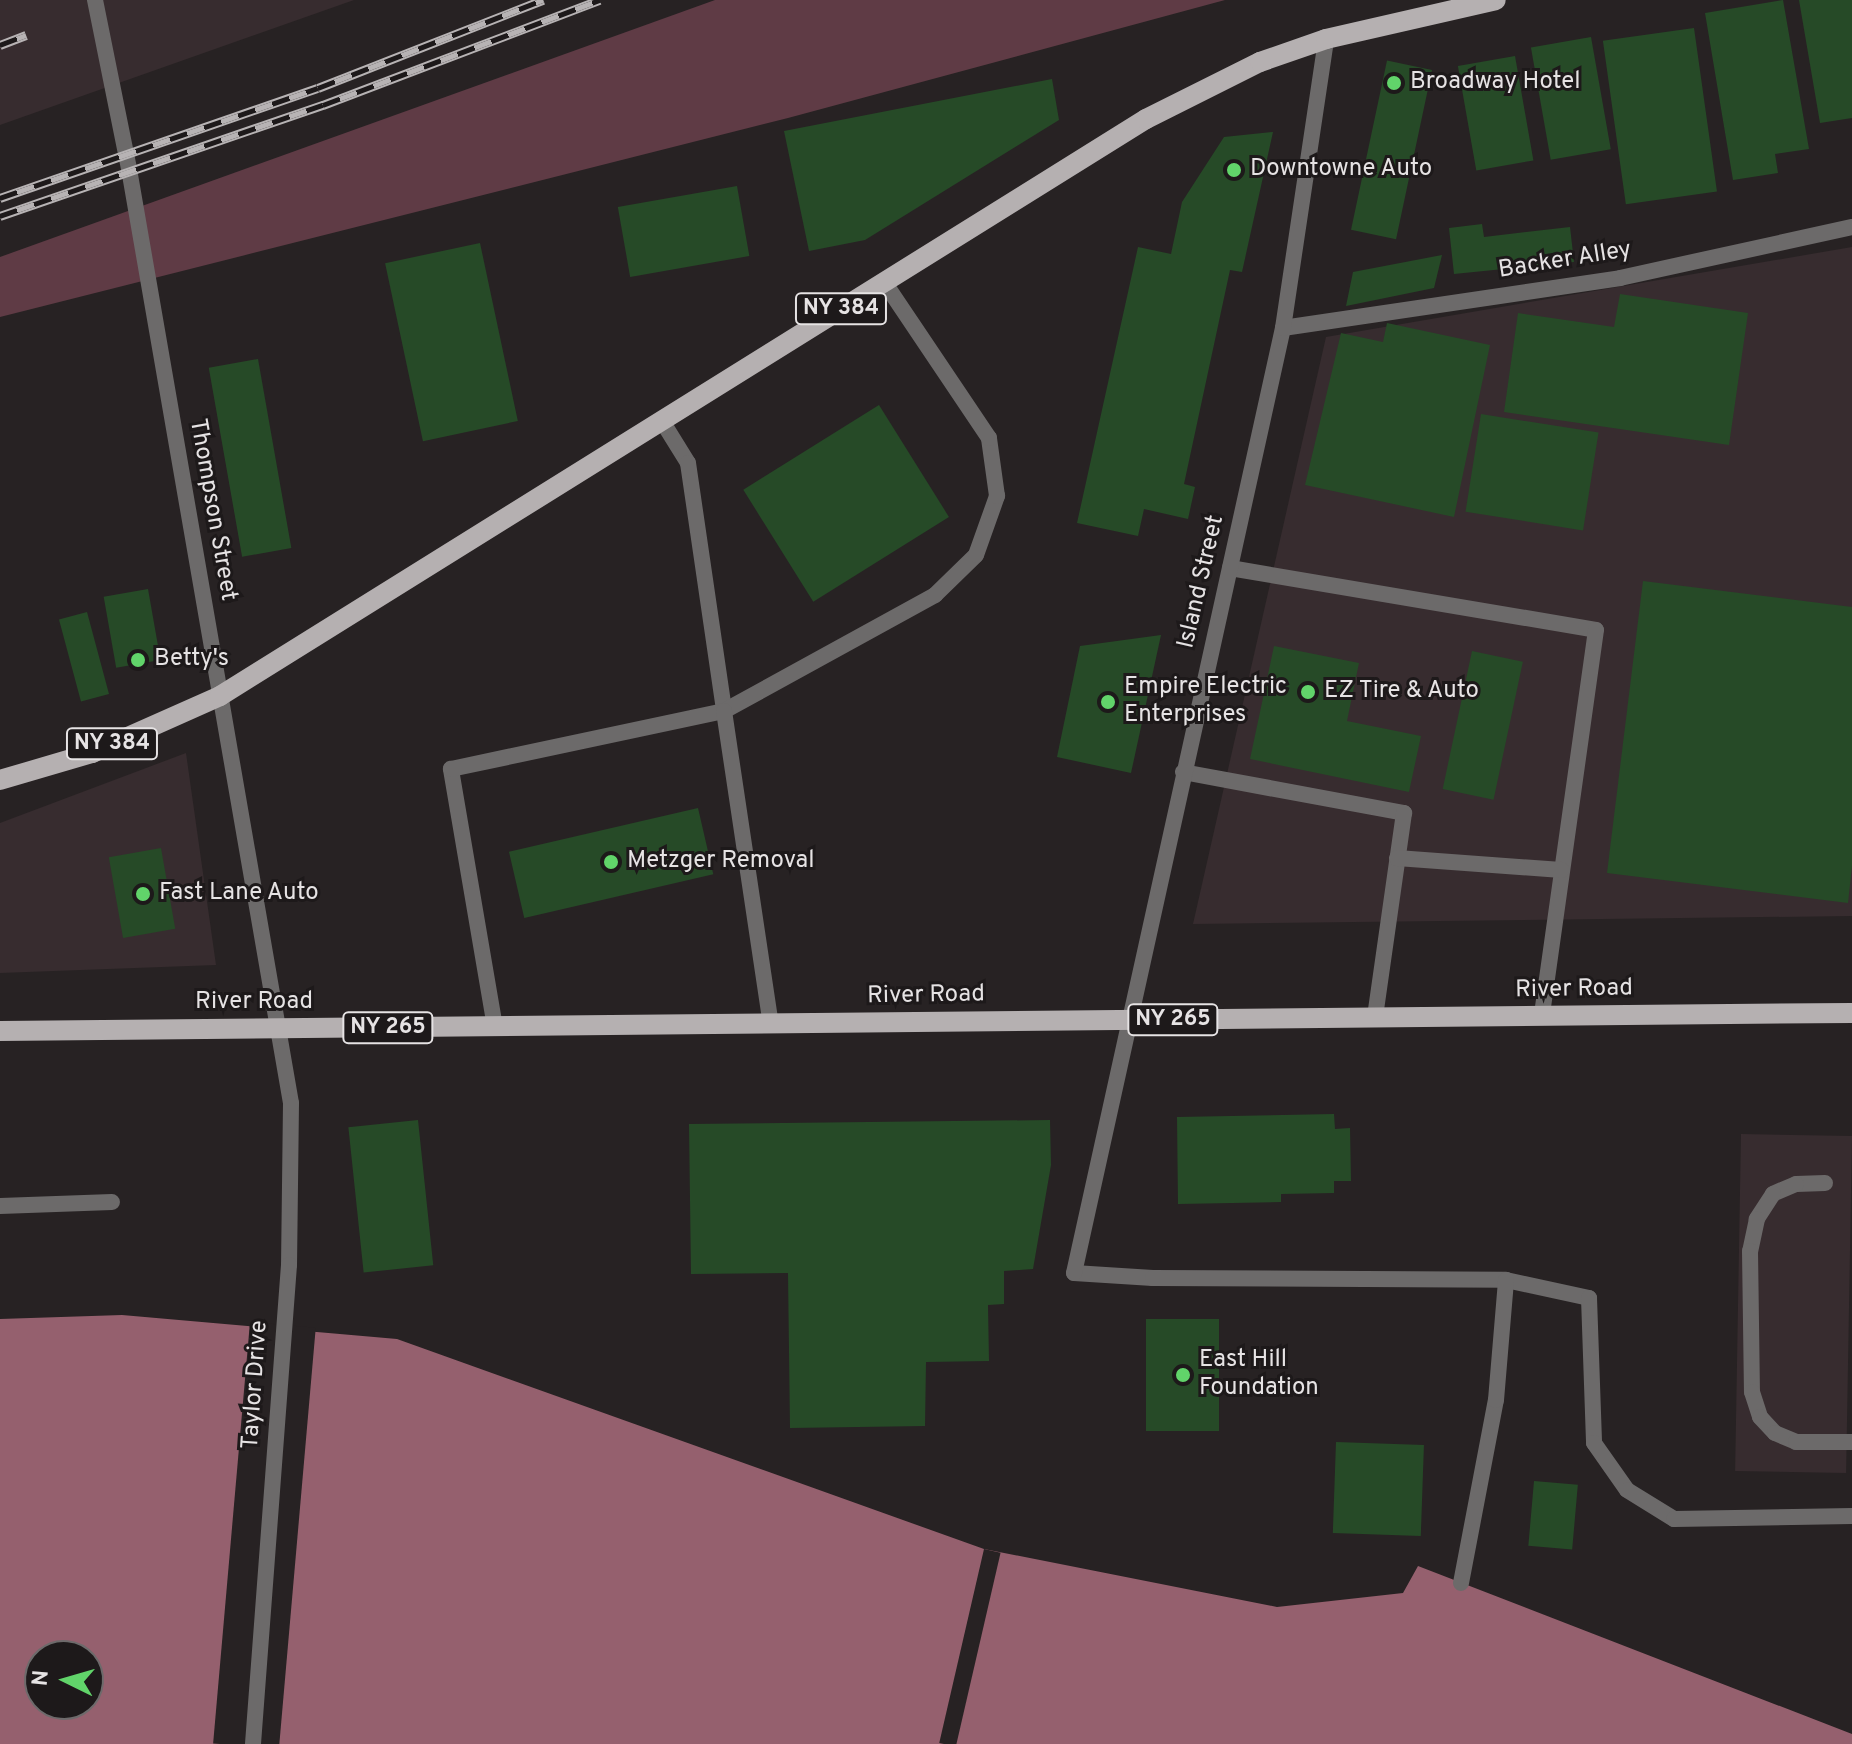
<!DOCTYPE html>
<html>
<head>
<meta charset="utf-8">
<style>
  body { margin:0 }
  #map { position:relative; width:1852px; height:1744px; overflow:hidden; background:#272223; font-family:Overpass,sans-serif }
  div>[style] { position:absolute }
  .built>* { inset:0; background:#372c2f; transform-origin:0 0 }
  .green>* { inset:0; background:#5f3b45 }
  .water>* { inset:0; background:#95606e }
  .pier>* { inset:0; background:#272223; transform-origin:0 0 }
  .building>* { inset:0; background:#264a27; transform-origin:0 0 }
  .lane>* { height:16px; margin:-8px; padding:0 8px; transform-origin:8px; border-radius:8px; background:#6c6a6a }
  .street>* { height:16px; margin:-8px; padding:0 8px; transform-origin:8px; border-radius:8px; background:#6c6a6a }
  .primary>* { height:20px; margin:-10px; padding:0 10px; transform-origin:10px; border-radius:10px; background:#b5b0b1 }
  .rail>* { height:9px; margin-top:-4.5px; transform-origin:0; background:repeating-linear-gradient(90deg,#1d191a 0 18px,#b7b3b4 0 36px); box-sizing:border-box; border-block:2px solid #b7b3b4 }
  .dots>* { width:22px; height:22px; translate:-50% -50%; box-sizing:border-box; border:4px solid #1d191a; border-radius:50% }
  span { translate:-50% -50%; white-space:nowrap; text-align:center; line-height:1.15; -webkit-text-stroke:6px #1d191a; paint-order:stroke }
  .shield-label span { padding:2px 6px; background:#1d191a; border:2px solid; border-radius:6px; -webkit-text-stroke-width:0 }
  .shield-label { font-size:22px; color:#e6e3e4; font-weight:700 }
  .poi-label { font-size:24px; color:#e6e3e4 }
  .left { translate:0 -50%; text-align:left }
  .street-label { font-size:24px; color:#e6e3e4 }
  .north { position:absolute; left:24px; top:1640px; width:80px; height:80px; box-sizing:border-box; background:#1d191a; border:2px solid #6d6a6b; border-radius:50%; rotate:275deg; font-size:22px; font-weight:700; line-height:32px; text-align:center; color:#e6e3e4 }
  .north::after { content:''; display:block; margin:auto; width:28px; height:36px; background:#61d46a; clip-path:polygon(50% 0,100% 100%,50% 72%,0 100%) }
</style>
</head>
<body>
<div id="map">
  <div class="built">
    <i style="clip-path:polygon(0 0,354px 0,0 125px)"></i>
    <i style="clip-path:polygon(1852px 247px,1852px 916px,1193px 924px,1326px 337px)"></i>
    <i style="clip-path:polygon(186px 753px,216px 965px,0 973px,0 823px)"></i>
    <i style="left:1741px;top:1134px;width:111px;height:337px;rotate:1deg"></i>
  </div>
  <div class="green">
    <i style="clip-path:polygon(715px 0,1225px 0,788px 118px,0 317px,0 257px)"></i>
  </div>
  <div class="water">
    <i style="clip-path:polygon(evenodd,122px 1315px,397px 1339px,984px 1549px,1277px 1607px,1403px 1593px,1418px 1566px,1852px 1734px,1852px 1744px,0 1744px,0 1319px,122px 1315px,40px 1656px,88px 1656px,88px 1704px,40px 1704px,40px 1656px)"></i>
  </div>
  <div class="pier">
    <i style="left:250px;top:1322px;width:66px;height:423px;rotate:5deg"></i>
    <i style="left:984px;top:1549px;width:17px;height:199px;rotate:13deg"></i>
  </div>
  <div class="building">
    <i style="clip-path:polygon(1783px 0,1809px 149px,1775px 154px,1778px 173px,1733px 180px,1705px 13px)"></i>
    <i style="clip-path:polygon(1799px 0,1852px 0,1852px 118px,1820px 123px)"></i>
    <i style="left:1694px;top:28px;width:165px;height:92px;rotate:82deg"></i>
    <i style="left:1591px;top:37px;width:114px;height:61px;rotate:80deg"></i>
    <i style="left:1515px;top:56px;width:106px;height:58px;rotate:80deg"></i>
    <i style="left:1432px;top:70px;width:173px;height:46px;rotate:102deg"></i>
    <i style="clip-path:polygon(1052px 79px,1059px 120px,865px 240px,809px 251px,784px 131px)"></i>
    <i style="clip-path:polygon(1273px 132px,1242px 272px,1230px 270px,1184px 484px,1195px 487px,1188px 519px,1144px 509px,1138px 536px,1077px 523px,1138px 247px,1171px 254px,1182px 202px,1224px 137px)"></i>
    <i style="left:737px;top:186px;width:71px;height:121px;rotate:80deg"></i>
    <i style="clip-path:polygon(1482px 224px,1484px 237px,1570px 227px,1574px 262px,1454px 274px,1449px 228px)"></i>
    <i style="left:480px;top:243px;width:182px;height:97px;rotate:78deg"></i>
    <i style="clip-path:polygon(1442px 255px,1434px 288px,1346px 306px,1353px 272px)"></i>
    <i style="clip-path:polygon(1620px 294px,1748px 313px,1729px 445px,1504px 412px,1518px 313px,1614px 327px)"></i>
    <i style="clip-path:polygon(1387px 323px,1490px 345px,1454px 517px,1305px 485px,1341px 333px,1383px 342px)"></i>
    <i style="left:258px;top:359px;width:192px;height:50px;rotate:80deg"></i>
    <i style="left:879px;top:405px;width:132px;height:160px;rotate:58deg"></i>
    <i style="left:1481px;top:414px;width:119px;height:99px;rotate:9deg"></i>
    <i style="clip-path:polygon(1643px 581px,1852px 607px,1852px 866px,1848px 903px,1607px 873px)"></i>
    <i style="left:148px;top:589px;width:72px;height:45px;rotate:80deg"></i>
    <i style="left:87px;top:612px;width:85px;height:29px;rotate:75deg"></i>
    <i style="clip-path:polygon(1161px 635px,1131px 773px,1057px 757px,1080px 646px)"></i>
    <i style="clip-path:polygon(1274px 646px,1359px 663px,1347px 721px,1421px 736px,1409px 792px,1250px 759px)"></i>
    <i style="left:1472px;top:651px;width:52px;height:141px;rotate:12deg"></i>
    <i style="left:698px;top:808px;width:68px;height:194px;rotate:77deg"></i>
    <i style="left:161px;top:848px;width:82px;height:53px;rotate:80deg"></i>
    <i style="clip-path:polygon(1334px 1114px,1335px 1129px,1350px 1128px,1351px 1181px,1334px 1181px,1334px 1193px,1281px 1194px,1281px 1202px,1178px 1204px,1177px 1117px)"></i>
    <i style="left:418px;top:1120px;width:146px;height:70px;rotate:84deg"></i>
    <i style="clip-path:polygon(1050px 1120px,1051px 1165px,1033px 1269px,1004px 1271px,1004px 1304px,988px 1305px,989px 1361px,926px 1362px,925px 1426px,790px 1428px,788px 1273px,691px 1274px,689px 1124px)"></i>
    <i style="left:1146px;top:1319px;width:73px;height:112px"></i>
    <i style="left:1336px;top:1442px;width:88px;height:91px;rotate:2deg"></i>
    <i style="left:1534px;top:1481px;width:44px;height:65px;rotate:5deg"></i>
  </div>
  <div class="lane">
    <i style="left:1283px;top:328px;width:341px;rotate:-8.4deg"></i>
    <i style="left:1620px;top:278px;width:238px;rotate:-12.4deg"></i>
    <i style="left:662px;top:421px;width:49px;rotate:58.2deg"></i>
    <i style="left:688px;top:463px;width:251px;rotate:81.7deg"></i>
    <i style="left:724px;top:711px;width:241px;rotate:-28.8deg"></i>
    <i style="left:935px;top:595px;width:57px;rotate:-44.3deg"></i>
    <i style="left:976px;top:555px;width:63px;rotate:-70.4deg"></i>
    <i style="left:997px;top:496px;width:59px;rotate:-97.9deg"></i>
    <i style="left:989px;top:438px;width:188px;rotate:-123.9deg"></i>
    <i style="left:1230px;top:568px;width:371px;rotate:9.6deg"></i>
    <i style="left:1596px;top:630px;width:390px;rotate:98deg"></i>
    <i style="left:1183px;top:772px;width:225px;rotate:10.5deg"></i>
    <i style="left:1404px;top:813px;width:207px;rotate:98.1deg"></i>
    <i style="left:1397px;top:858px;width:165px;rotate:4.2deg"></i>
    <i style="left:495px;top:1027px;width:262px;rotate:-99.7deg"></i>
    <i style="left:451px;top:769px;width:279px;rotate:-12deg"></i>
    <i style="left:724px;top:711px;width:317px;rotate:81.5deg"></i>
    <i style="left:1825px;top:1183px;width:29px;rotate:178deg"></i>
    <i style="left:1796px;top:1184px;width:25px;rotate:157deg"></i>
    <i style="left:1773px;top:1194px;width:30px;rotate:123deg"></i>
    <i style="left:1757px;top:1219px;width:33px;rotate:102deg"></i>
    <i style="left:1750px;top:1251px;width:141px;rotate:89.2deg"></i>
    <i style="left:1752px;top:1392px;width:26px;rotate:72deg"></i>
    <i style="left:1760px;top:1417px;width:22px;rotate:47deg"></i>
    <i style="left:1775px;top:1433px;width:23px;rotate:23deg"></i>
    <i style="left:1796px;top:1442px;width:56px"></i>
    <i style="left:0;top:1206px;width:112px;rotate:-2deg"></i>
    <i style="left:1074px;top:1273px;width:79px;rotate:3.6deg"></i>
    <i style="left:1153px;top:1278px;width:353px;rotate:0.3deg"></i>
    <i style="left:1506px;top:1280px;width:85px;rotate:12.2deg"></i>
    <i style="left:1589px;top:1298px;width:145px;rotate:88deg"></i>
    <i style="left:1594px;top:1443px;width:57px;rotate:54.9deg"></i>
    <i style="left:1627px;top:1490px;width:55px;rotate:31.7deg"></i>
    <i style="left:1674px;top:1519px;width:178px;rotate:-1deg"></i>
    <i style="left:1461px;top:1583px;width:186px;rotate:-79.2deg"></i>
    <i style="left:1496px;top:1400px;width:120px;rotate:-85.2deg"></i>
  </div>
  <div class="street">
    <i style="left:95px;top:0;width:172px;rotate:78.6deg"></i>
    <i style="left:129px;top:169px;width:948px;rotate:80.16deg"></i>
    <i style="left:291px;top:1103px;width:162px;rotate:90.7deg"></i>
    <i style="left:289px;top:1265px;width:480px;rotate:94.3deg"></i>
    <i style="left:1074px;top:1273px;width:968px;rotate:-77.53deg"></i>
    <i style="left:1283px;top:328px;width:292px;rotate:-81.5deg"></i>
  </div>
  <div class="primary">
    <i style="left:0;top:780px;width:96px;rotate:-16.4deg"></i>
    <i style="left:92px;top:753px;width:140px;rotate:-24deg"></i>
    <i style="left:220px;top:696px;width:1091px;rotate:-31.93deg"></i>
    <i style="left:1146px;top:119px;width:127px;rotate:-26.6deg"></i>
    <i style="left:1260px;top:62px;width:70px;rotate:-19.2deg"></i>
    <i style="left:1326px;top:39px;width:174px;rotate:-12.9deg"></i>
    <i style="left:0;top:1031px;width:1852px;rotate:-0.56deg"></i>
  </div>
  <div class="rail">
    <i style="left:0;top:45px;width:28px;rotate:-21deg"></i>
    <i style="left:0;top:198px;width:336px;rotate:-19.1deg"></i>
    <i style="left:318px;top:88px;width:242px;rotate:-21.4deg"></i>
    <i style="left:0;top:216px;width:342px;rotate:-19deg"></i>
    <i style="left:323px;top:105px;width:296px;rotate:-20.8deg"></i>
  </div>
  <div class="dots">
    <i style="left:1394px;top:83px;background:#61d46a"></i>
    <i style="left:1234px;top:170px;background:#61d46a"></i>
    <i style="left:138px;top:660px;background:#61d46a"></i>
    <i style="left:1308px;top:692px;background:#61d46a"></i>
    <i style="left:1108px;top:702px;background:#61d46a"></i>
    <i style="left:611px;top:862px;background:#61d46a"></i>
    <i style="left:143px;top:894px;background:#61d46a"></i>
    <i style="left:1183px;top:1375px;background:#61d46a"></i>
  </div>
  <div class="shield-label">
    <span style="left:841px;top:309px">NY 384</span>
    <span style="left:112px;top:744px">NY 384</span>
    <span style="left:1173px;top:1020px">NY 265</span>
    <span style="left:388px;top:1028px">NY 265</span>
  </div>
  <div class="poi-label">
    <span class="left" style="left:1410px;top:83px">Broadway Hotel</span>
    <span class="left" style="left:1250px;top:170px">Downtowne Auto</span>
    <span class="left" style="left:154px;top:660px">Betty's</span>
    <span class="left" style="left:1124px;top:702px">Empire Electric<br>Enterprises</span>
    <span class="left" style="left:1324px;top:692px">EZ Tire &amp; Auto</span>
    <span class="left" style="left:627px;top:862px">Metzger Removal</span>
    <span class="left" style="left:159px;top:894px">Fast Lane Auto</span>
    <span class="left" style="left:1199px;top:1375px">East Hill<br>Foundation</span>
  </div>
  <div class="street-label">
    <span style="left:1565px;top:261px;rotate:-9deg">Backer Alley</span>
    <span style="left:212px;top:510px;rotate:80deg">Thompson Street</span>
    <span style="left:1202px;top:582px;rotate:-77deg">Island Street</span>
    <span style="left:1574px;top:990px;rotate:-1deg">River Road</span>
    <span style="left:926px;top:996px;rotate:-1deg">River Road</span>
    <span style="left:254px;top:1003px">River Road</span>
    <span style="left:256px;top:1385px;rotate:-86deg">Taylor Drive</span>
  </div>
  <div class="north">N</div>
</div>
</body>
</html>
